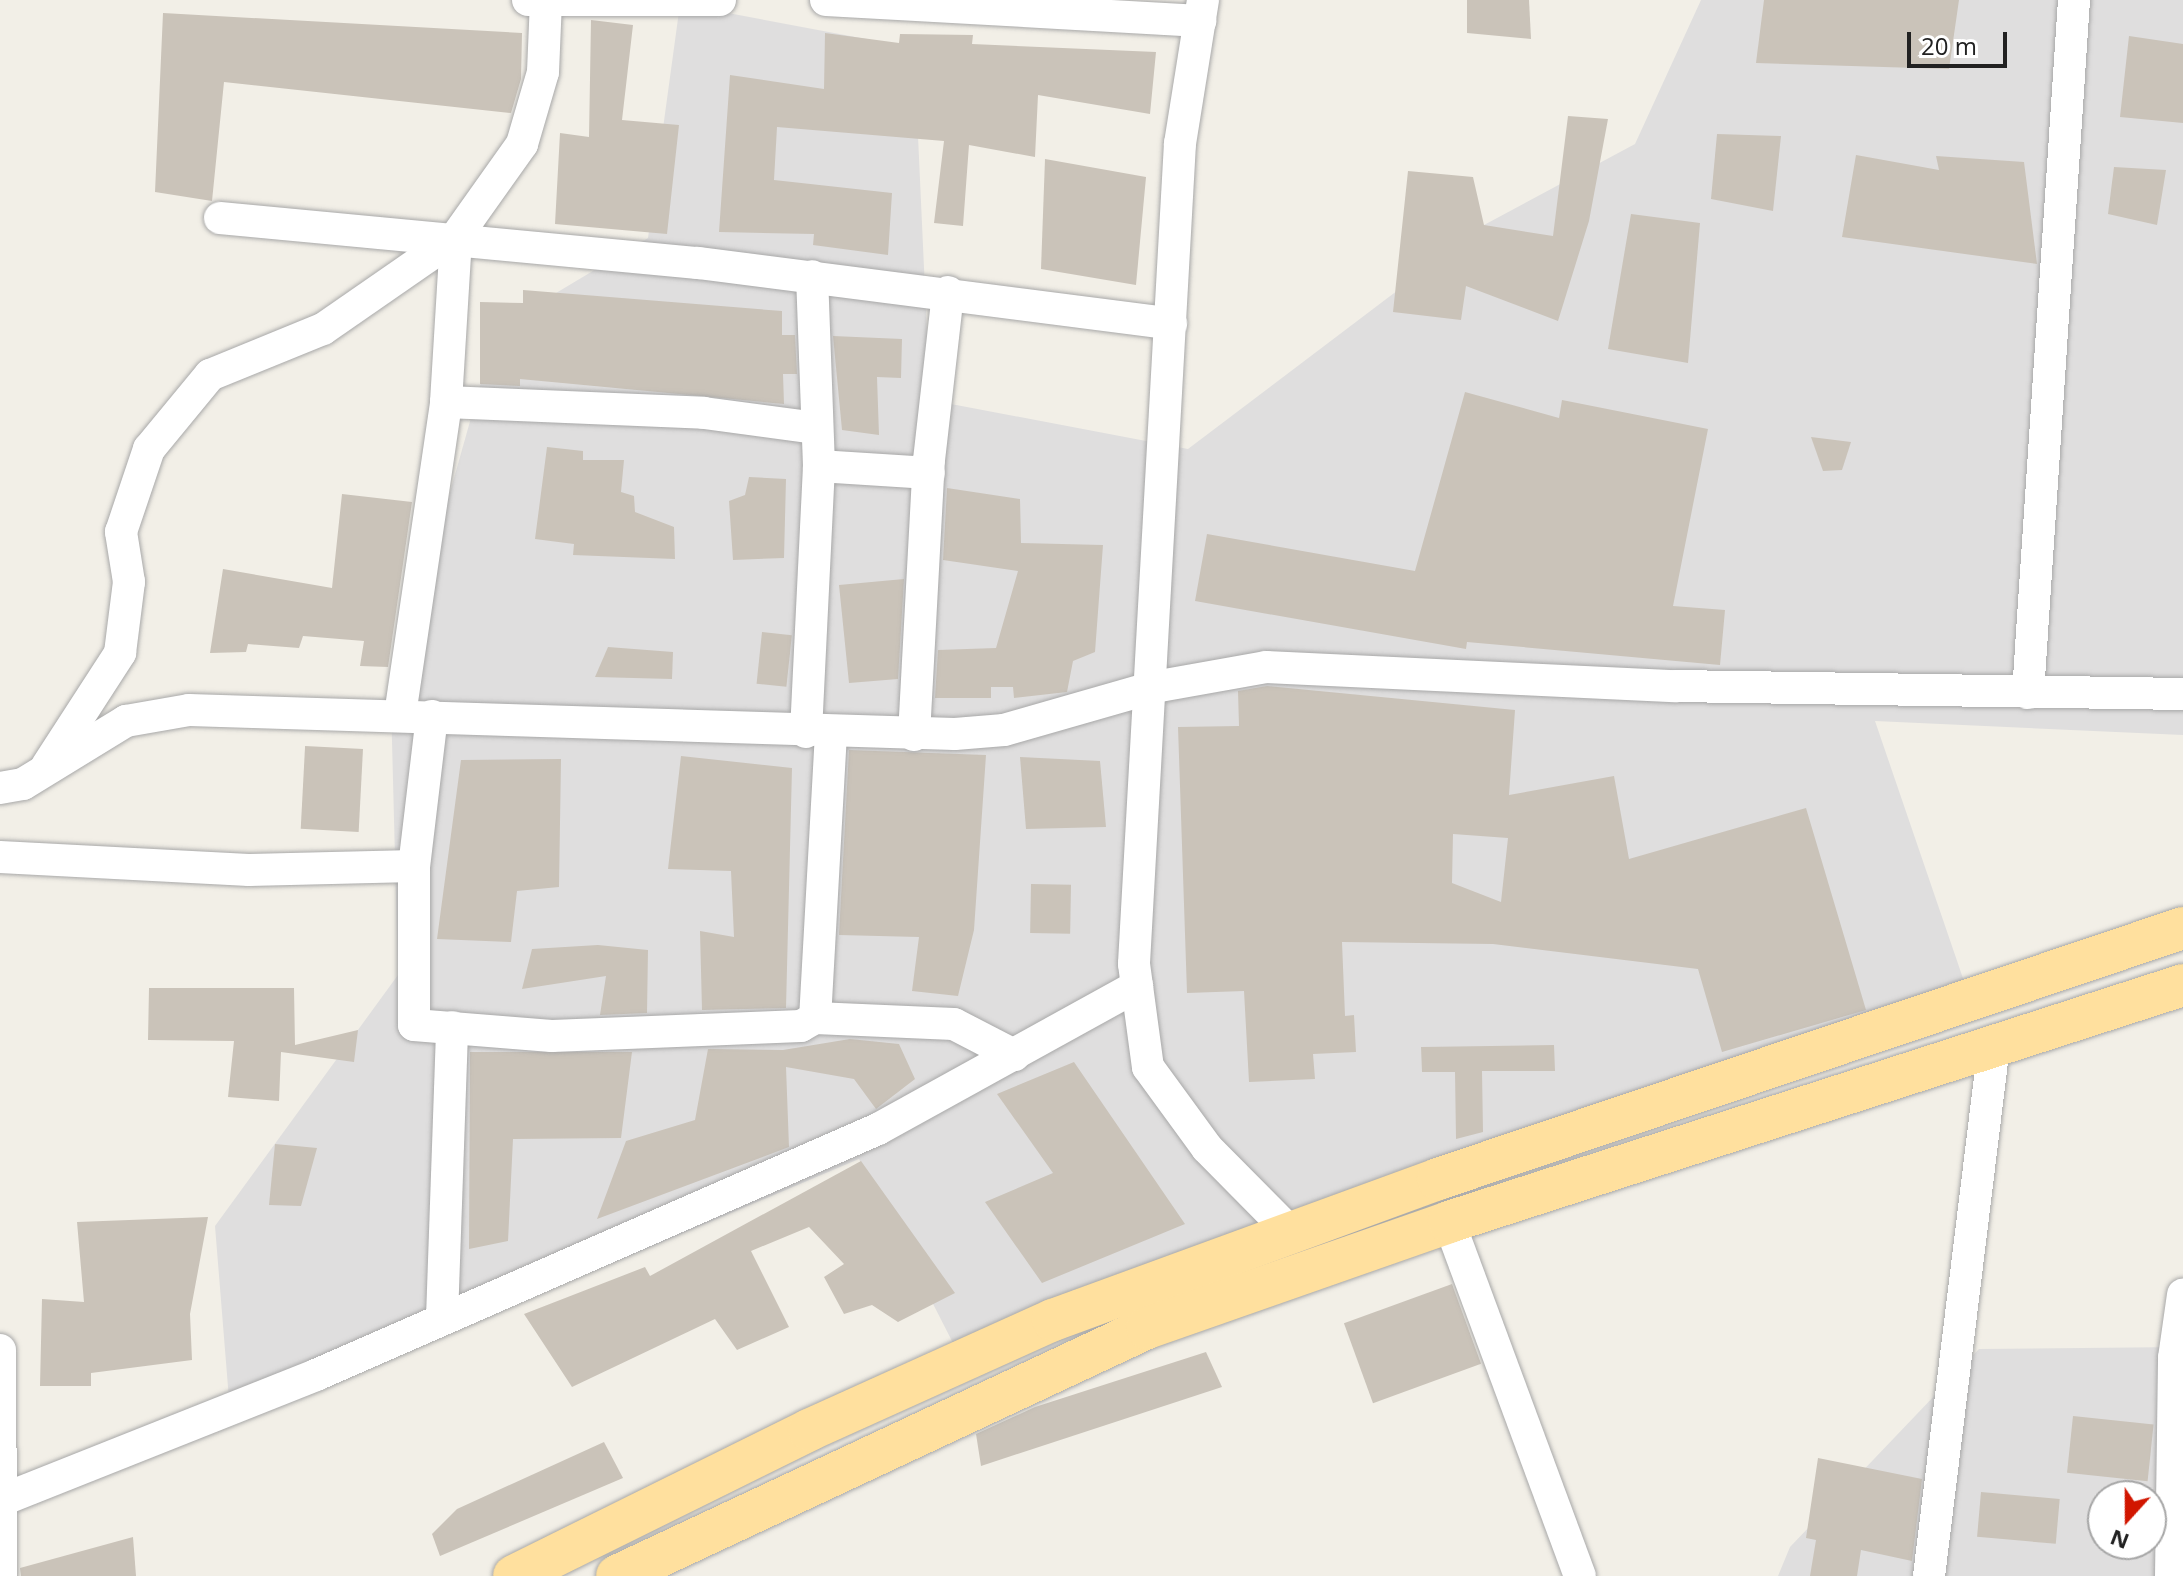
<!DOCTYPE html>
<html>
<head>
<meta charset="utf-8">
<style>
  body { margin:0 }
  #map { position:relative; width:2183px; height:1576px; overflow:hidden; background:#f2efe7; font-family:"Open Sans",sans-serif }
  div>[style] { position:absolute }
  .residential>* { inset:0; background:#dfdede }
  .building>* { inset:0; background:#cac3b9; transform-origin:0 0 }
  .roads { filter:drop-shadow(0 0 2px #a8a8a8) drop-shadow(0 0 2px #a8a8a8) }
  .minor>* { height:32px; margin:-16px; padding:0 16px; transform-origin:16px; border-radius:16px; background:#fff }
  .major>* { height:42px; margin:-21px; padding:0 21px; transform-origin:21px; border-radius:21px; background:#ffe09e }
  span { translate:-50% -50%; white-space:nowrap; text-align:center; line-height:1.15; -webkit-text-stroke:8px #fff; paint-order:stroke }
  .north { position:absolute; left:2087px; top:1480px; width:80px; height:80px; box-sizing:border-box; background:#fff; border:2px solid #a6a6a6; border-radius:50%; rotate:201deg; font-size:22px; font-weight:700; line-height:32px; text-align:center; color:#212121 }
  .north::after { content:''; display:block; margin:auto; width:28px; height:36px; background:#d11600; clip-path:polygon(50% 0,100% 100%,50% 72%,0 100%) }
  .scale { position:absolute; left:1907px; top:32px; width:100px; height:36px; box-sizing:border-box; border:4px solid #212121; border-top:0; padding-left:10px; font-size:24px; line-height:28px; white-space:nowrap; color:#212121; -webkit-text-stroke:6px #fff; paint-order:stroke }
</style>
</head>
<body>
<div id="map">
  <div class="residential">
    <i style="clip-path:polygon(1701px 0,2183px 0,2183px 735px,1875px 721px,1967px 990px,953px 1343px,859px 1159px,231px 1424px,215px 1226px,398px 975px,391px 702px,496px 329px,648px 238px,680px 4px,914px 48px,930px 400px,1188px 449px,1484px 225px,1635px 144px)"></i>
    <i style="clip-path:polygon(evenodd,2183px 1347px,2183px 1576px,1778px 1576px,1790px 1547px,1979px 1349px,2183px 1347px,2103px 1496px,2151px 1496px,2151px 1544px,2103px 1544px,2103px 1496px)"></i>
  </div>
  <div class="building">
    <i style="clip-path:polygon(1467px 0,1529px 0,1531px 39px,1467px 33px)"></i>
    <i style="clip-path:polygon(1764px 0,1959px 0,1949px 69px,1756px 63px)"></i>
    <i style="clip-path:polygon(163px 13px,522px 33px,521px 79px,511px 113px,224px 82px,212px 201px,155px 192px)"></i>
    <i style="clip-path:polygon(591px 20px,633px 25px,622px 120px,679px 125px,667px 234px,555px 224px,560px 133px,589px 137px)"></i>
    <i style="clip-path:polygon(825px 33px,899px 43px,900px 34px,973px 35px,972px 44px,1156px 52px,1150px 114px,1038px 95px,1035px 157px,969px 145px,963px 226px,934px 223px,944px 141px,777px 127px,774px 180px,892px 193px,888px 255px,813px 245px,814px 234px,719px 232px,730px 75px,824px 89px)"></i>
    <i style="clip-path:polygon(2129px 36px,2183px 44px,2183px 123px,2120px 117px)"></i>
    <i style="clip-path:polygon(1568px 116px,1608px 119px,1589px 221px,1558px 321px,1466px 286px,1461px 320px,1393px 312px,1408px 171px,1473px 177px,1484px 225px,1553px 236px)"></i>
    <i style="clip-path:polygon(1717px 134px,1781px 136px,1773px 211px,1711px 199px)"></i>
    <i style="clip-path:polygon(1856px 155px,1939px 170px,1936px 156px,2024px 162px,2037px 264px,1842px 237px)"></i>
    <i style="clip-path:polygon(1045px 159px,1146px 177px,1136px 285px,1041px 269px)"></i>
    <i style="clip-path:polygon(2114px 167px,2166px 170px,2157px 225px,2108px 214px)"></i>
    <i style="clip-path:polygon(1631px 214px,1700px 223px,1688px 363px,1608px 349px)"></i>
    <i style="clip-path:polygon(523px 290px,782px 311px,782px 335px,795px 335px,797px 374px,783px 374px,784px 404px,520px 379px,520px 386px,480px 384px,480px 302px,523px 303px)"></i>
    <i style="clip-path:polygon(833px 336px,902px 339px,901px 378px,877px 377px,879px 435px,842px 430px)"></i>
    <i style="clip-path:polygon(1465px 392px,1559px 418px,1562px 400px,1708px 429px,1673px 606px,1725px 610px,1720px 665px,1467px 642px,1466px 649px,1195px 601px,1207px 534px,1415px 571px)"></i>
    <i style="clip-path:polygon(1811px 437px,1851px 442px,1842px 470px,1823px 471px)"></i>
    <i style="clip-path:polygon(547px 447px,583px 451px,583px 460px,624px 460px,621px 492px,634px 496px,635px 512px,674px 527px,675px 559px,573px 555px,574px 544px,535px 539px)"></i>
    <i style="clip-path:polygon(749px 477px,786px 479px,784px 558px,733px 560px,729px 501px,745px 495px)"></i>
    <i style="clip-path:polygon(947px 488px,1020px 499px,1021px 543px,1103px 545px,1095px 652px,1073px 661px,1067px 692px,1014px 698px,1013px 687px,991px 687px,991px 698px,935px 698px,938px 650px,996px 648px,1018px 571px,943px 560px)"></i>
    <i style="clip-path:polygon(342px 494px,412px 502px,388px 667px,360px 666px,364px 641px,303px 636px,299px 648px,248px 644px,246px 652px,210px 653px,223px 569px,332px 588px)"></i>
    <i style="clip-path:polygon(904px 579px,898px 679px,849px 683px,839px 585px)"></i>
    <i style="left:762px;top:632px;width:30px;height:52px;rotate:6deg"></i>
    <i style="clip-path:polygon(608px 647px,673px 652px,672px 679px,595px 677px)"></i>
    <i style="clip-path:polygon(evenodd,1267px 686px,1515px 710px,1509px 795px,1614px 776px,1629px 859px,1806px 808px,1866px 1010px,1722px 1052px,1698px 969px,1493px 944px,1342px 942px,1345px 1016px,1354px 1015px,1356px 1052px,1313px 1054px,1315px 1079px,1249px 1082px,1244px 991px,1187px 993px,1178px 727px,1239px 726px,1238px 691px,1267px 686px,1453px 834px,1508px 838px,1501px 902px,1452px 883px,1453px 834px)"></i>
    <i style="left:363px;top:749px;width:83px;height:58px;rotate:93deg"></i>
    <i style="clip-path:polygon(849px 750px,986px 755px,974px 930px,958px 996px,912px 991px,919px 937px,839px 935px)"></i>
    <i style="clip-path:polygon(681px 756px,792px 768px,786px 1008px,702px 1010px,700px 931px,734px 937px,731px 871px,668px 869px)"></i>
    <i style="clip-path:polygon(1020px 757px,1100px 761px,1106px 827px,1026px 829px)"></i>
    <i style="clip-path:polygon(561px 759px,559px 887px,517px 891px,511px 942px,437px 939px,461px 760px)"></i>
    <i style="left:1031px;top:884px;width:40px;height:49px;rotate:1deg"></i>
    <i style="clip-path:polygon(598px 945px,648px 950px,647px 1013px,600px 1015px,606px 976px,522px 989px,532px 949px)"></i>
    <i style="clip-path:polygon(149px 988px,294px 988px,295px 1045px,358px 1030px,354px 1062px,281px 1052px,279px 1101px,228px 1097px,234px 1041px,148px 1040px)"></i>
    <i style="clip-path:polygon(850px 1039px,899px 1044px,915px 1079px,876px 1109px,854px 1079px,786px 1067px,789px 1147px,597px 1219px,626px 1141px,695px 1120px,708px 1049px,783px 1050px)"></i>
    <i style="clip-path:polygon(1554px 1045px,1555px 1071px,1482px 1071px,1483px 1132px,1456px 1139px,1455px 1072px,1422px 1072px,1421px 1047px)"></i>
    <i style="clip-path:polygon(470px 1052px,632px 1052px,621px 1138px,513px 1139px,508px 1241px,469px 1249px)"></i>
    <i style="clip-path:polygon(1074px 1062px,1185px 1224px,1042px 1283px,985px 1202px,1053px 1173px,997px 1094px)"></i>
    <i style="clip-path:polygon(275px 1144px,317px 1148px,301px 1206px,269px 1205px)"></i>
    <i style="clip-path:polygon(861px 1161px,955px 1293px,898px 1322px,872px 1305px,844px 1314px,824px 1277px,844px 1264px,809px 1227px,751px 1251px,789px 1327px,737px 1350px,715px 1319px,572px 1387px,524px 1314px,645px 1267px,650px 1276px)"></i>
    <i style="clip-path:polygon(208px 1217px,190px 1314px,192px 1360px,91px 1373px,91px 1386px,40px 1386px,42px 1299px,84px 1302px,77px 1222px)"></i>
    <i style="left:1452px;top:1284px;width:85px;height:115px;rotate:70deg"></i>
    <i style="clip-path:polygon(1206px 1352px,1222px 1387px,981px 1466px,976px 1434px,1035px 1407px)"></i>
    <i style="left:2073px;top:1416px;width:81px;height:57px;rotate:6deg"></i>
    <i style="clip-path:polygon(604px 1442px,623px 1478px,440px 1556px,432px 1534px,457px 1509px)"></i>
    <i style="clip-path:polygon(1818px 1458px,1922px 1479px,1912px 1561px,1861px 1550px,1857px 1576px,1810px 1576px,1816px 1540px,1806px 1538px)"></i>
    <i style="left:1981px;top:1492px;width:79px;height:45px;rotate:5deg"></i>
    <i style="clip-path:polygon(133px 1537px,136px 1576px,21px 1576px,20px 1568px)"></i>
  </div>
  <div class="roads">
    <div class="minor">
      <i style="left:528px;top:0;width:192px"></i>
      <i style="left:826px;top:0;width:375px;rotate:3.2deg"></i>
      <i style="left:1203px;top:0;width:145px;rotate:99.1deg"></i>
      <i style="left:1180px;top:143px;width:822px;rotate:93.21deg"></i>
      <i style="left:1134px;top:964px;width:104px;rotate:82.3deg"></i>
      <i style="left:1148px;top:1067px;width:100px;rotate:53.9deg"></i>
      <i style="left:1207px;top:1148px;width:118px;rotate:45.3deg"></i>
      <i style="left:220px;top:218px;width:480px;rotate:5.4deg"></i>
      <i style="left:698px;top:263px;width:477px;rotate:7.3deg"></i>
      <i style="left:446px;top:402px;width:258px;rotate:2.4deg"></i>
      <i style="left:704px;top:413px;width:114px;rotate:7.6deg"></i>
      <i style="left:819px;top:466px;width:110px;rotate:3.6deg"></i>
      <i style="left:2028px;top:693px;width:695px;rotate:-86.2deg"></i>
      <i style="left:400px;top:715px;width:316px;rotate:-81.6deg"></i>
      <i style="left:446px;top:402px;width:165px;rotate:-86.5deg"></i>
      <i style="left:432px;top:716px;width:151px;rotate:96.8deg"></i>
      <i style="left:414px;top:866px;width:159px;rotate:90deg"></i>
      <i style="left:414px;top:1025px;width:138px;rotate:4.6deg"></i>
      <i style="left:552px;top:1036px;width:249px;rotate:-2.3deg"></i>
      <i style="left:801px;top:1026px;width:16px;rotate:-30deg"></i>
      <i style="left:806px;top:732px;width:266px;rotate:-87.2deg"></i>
      <i style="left:819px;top:466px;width:190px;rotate:-92.1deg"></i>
      <i style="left:831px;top:733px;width:285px;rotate:93.2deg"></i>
      <i style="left:815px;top:1018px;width:139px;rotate:2.5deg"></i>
      <i style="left:954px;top:1024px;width:68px;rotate:27.3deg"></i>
      <i style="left:914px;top:735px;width:275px;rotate:-86.9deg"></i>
      <i style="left:929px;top:460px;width:169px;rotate:-83.5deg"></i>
      <i style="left:47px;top:766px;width:135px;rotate:-57.1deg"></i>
      <i style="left:120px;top:653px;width:72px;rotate:-82.8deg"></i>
      <i style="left:129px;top:582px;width:51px;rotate:-99.1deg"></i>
      <i style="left:121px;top:532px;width:88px;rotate:-71.4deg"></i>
      <i style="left:149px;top:449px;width:96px;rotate:-50.5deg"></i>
      <i style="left:210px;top:375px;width:122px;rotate:-22.2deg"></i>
      <i style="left:323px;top:329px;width:162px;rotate:-34.7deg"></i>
      <i style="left:456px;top:237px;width:114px;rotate:-54.6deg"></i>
      <i style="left:522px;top:144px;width:75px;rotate:-73.7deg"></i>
      <i style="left:543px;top:72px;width:72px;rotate:-87.6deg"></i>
      <i style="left:0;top:788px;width:23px;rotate:-10deg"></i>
      <i style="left:23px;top:784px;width:121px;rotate:-31.5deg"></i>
      <i style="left:126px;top:721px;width:64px;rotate:-9.9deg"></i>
      <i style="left:189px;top:710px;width:766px;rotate:1.79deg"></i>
      <i style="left:955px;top:734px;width:49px;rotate:-4.7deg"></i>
      <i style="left:1004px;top:730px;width:156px;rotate:-16deg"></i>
      <i style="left:1154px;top:687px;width:114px;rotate:-10.1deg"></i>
      <i style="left:1266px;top:667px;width:409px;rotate:2.7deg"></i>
      <i style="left:1675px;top:686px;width:508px;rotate:0.9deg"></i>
      <i style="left:0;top:857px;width:249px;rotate:3deg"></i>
      <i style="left:249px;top:870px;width:165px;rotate:-1.4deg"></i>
      <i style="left:1449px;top:1222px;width:377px;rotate:69.7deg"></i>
      <i style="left:442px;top:1318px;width:291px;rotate:-88deg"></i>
      <i style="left:0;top:1350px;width:226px;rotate:89.7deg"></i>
      <i style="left:2px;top:1500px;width:338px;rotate:-21.7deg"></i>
      <i style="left:316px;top:1375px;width:613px;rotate:-23.64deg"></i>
      <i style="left:878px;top:1129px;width:296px;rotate:-28.9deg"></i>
      <i style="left:1929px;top:1576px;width:535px;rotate:-83.02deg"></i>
      <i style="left:2171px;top:1576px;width:218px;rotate:-89.2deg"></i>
      <i style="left:2174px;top:1358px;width:64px;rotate:-81.9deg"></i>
    </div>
    <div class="major">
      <i style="left:514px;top:1576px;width:329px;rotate:-26.3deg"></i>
      <i style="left:809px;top:1430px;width:268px;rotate:-24.3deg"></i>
      <i style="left:1053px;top:1320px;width:410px;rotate:-20.1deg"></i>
      <i style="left:1438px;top:1179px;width:786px;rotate:-18.62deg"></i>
      <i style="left:617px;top:1576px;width:585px;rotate:-25.08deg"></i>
      <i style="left:1147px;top:1328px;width:320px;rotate:-19.3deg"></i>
      <i style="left:1449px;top:1222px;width:771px;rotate:-17.89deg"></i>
    </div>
  </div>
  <div class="north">N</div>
  <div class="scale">20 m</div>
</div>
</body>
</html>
